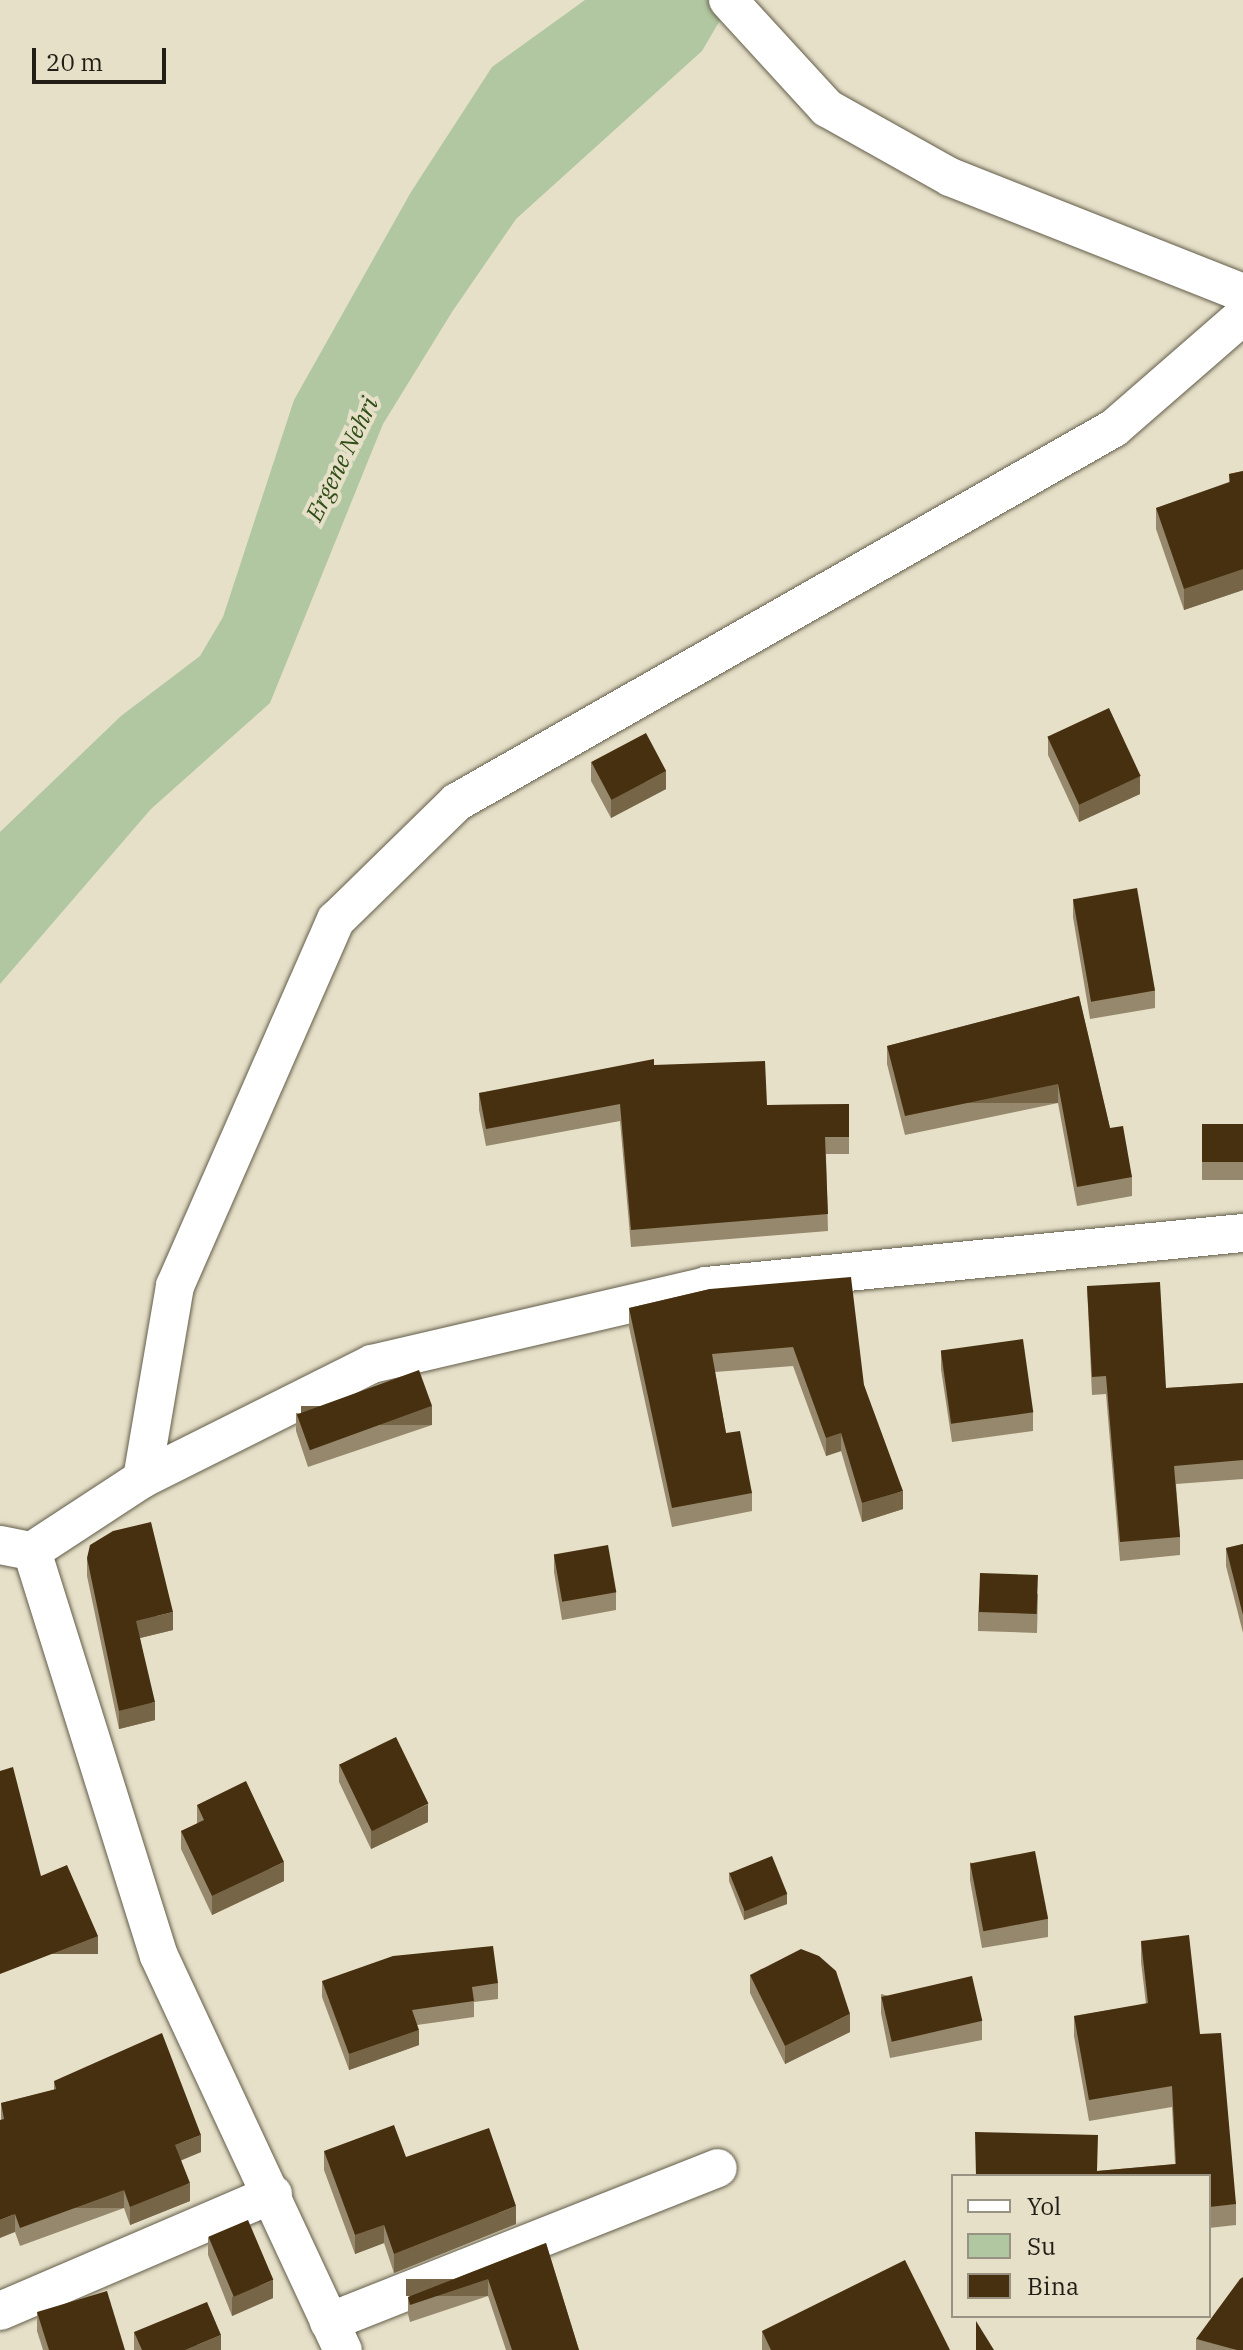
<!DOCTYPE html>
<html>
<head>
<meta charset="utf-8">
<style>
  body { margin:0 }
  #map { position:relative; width:1243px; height:2350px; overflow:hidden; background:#e6e0c9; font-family:"IBM Plex Serif",serif }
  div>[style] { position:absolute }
  .water>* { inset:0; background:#b0c7a1 }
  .roads { filter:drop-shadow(0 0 2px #635d4a) drop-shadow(0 0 2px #635d4a) }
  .minor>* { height:38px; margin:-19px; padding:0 19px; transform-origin:19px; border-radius:19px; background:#fff }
  .wall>* { inset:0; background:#96886c; transform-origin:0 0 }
  .shaded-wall>* { inset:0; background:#776547; transform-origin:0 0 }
  .building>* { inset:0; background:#47300f; transform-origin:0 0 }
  span { translate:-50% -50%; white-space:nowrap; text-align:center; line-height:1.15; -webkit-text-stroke:8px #e6e0c9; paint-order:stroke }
  .water-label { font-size:24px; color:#304d16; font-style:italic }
  .legend { position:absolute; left:951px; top:2174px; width:260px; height:144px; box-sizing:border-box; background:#e6e0c9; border:2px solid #979281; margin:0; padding:10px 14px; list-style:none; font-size:24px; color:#211e16 }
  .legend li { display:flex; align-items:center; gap:16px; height:40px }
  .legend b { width:40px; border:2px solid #979281 }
  .scale { position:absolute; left:32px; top:48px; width:134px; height:36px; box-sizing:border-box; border:4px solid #211e16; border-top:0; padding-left:10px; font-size:24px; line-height:28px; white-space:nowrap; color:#211e16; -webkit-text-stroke:6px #e6e0c9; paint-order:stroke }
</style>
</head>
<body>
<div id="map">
  <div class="water">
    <i style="clip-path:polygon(585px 0,716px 0,726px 10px,702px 51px,516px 219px,452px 312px,383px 424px,270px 703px,151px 809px,0 984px,0 832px,121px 716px,200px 656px,223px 617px,294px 400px,411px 192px,492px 67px)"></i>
  </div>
  <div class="roads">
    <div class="minor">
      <i style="left:728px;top:0;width:147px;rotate:47.5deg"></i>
      <i style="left:827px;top:108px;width:141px;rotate:29.3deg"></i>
      <i style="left:950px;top:177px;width:315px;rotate:21.6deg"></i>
      <i style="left:142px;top:1479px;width:196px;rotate:-80.3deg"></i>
      <i style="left:175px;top:1286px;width:400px;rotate:-66.3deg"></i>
      <i style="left:336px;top:920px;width:169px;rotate:-44.3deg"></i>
      <i style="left:457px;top:802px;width:756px;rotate:-29.65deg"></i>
      <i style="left:1114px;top:428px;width:171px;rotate:-41deg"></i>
      <i style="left:0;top:1545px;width:33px;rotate:11deg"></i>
      <i style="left:32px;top:1551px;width:131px;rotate:-33.2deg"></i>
      <i style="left:142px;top:1479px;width:257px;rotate:-26.6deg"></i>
      <i style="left:372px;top:1364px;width:343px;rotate:-13.1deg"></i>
      <i style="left:706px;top:1286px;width:540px;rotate:-5.64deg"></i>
      <i style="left:32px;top:1551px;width:424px;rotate:72.6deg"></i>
      <i style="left:159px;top:1956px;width:435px;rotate:65deg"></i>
      <i style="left:0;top:2311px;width:297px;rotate:-23.2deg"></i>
      <i style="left:329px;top:2322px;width:418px;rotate:-21.6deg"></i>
    </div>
  </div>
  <div class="wall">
    <i style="clip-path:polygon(1243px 471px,1243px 590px,1184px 610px,1156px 529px,1156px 508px,1229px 482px,1229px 474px)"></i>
    <i style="clip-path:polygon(1048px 737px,1140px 794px,1079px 822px,1048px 755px)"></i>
    <i style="clip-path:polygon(591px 762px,666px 789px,611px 818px,591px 781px)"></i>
    <i style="clip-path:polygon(1073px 899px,1155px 990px,1155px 1008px,1090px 1019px,1073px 917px)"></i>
    <i style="clip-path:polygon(1079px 996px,1110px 1128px,1132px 1177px,1132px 1196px,1077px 1206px,1058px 1103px,905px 1135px,887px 1064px,887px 1046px)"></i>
    <i style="clip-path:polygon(654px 1065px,767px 1105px,849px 1104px,849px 1154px,826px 1154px,828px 1231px,631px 1247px,620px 1121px,486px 1146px,479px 1110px,479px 1093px)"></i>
    <i style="left:1243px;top:1124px;width:56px;height:41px;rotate:90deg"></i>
    <i style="clip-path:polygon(1087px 1286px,1166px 1388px,1243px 1383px,1243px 1479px,1176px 1484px,1180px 1537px,1180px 1555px,1120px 1561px,1106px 1394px,1092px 1395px)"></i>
    <i style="clip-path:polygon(710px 1289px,864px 1385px,903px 1509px,862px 1522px,841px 1451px,826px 1456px,793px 1366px,715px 1372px,726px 1433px,752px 1493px,752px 1511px,672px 1527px,629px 1327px,629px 1308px)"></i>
    <i style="clip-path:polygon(941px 1351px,1033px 1412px,1033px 1431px,952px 1442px,941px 1369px)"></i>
    <i style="clip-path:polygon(296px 1413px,432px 1425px,308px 1467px,296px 1431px)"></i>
    <i style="clip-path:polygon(1243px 1544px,1243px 1633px,1226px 1566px,1226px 1548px)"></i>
    <i style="clip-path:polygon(554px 1554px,616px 1592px,616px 1610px,562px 1620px,554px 1572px)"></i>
    <i style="clip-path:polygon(87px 1558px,173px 1630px,140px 1638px,155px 1720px,119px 1729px,87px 1576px)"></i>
    <i style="clip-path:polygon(1038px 1594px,1037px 1633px,978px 1631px,978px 1612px)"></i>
    <i style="clip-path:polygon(339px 1764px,428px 1822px,371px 1849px,339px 1782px)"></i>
    <i style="clip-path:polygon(197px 1805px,284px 1881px,212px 1915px,181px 1849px,181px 1831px,197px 1824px)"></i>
    <i style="clip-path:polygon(970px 1862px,1048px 1919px,1048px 1937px,982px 1948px,970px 1880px)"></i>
    <i style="clip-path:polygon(729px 1872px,787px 1904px,744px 1920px,729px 1881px)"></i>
    <i style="clip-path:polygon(1141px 1941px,1200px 2034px,1236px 2204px,1236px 2225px,1209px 2228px,1209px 2176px,1097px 2171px,1175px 2164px,1172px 2107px,1089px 2121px,1074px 2036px,1074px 2016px,1146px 2004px,1141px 1962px)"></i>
    <i style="clip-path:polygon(750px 1975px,850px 2032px,785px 2064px,750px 1993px)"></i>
    <i style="clip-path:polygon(322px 1981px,498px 1983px,498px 1999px,474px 2002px,474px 2017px,417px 2025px,419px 2045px,349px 2070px,322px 1997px)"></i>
    <i style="clip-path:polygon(881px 1994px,982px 2021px,982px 2040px,890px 2058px,881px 2013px)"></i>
    <i style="clip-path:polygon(54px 2081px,201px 2152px,181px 2160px,190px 2201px,130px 2225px,124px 2208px,20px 2246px,15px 2232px,1px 2119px,1px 2103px,54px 2090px)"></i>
    <i style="clip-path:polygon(324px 2151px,406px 2157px,516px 2224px,394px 2273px,384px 2243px,355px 2254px,324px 2170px)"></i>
    <i style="clip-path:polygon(208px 2237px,273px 2298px,232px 2316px,208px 2255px)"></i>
    <i style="clip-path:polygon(546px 2243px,579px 2350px,506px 2350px,488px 2296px,410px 2322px,408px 2314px,408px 2297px)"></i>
    <i style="clip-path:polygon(37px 2312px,125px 2350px,43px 2350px,37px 2331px)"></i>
    <i style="clip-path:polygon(762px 2331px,950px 2350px,762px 2350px)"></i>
    <i style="clip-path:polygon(134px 2332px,221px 2350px,134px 2350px)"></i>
    <i style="clip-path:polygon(1196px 2339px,1243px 2350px,1196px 2350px)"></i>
  </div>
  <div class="shaded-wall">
    <i style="clip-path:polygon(1243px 568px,1243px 590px,1184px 610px,1184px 589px)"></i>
    <i style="clip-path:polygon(666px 771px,666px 789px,611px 818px,611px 800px)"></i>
    <i style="clip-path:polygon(1140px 776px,1140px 794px,1079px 822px,1079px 804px)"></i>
    <i style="left:1058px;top:1084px;width:19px;height:156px;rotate:90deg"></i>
    <i style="left:432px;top:1406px;width:19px;height:131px;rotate:90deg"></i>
    <i style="clip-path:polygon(841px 1433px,841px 1451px,826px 1456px,826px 1438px)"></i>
    <i style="clip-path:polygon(903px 1491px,903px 1509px,862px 1522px,862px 1503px)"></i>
    <i style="clip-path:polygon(173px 1612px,173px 1630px,136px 1639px,136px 1621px)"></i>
    <i style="clip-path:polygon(155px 1702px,155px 1720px,119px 1729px,119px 1711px)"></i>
    <i style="clip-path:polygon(428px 1804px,428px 1822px,371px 1849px,371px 1831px)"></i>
    <i style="clip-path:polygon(284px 1862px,284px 1881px,212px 1915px,212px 1896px)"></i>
    <i style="clip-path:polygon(787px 1894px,787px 1904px,744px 1920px,744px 1910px)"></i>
    <i style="left:98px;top:1936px;width:18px;height:105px;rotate:90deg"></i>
    <i style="clip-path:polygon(850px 2014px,850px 2032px,785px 2064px,785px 2046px)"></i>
    <i style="clip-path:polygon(419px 2030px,419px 2045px,349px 2070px,349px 2054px)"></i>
    <i style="clip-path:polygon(201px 2135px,201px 2152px,175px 2163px,175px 2145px)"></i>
    <i style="clip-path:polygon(190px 2183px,190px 2201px,130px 2225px,130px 2207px)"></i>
    <i style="left:124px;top:2190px;width:18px;height:111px;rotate:90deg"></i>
    <i style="clip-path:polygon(516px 2206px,516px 2224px,394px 2273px,394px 2254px)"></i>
    <i style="clip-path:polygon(15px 2214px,15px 2232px,0 2238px,0 2220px)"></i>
    <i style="clip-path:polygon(384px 2225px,384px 2243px,355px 2254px,355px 2235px)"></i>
    <i style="left:488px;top:2279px;width:17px;height:82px;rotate:90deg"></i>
    <i style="clip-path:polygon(273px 2280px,273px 2298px,232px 2316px,232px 2297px)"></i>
    <i style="clip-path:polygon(221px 2335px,221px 2350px,185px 2350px)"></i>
  </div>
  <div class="building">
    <i style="clip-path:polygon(1243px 471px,1243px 569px,1184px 589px,1156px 508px,1230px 482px,1229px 474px)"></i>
    <i style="left:1109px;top:708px;width:75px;height:68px;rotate:65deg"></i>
    <i style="left:646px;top:733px;width:43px;height:62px;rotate:62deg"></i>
    <i style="left:1137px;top:888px;width:104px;height:65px;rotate:80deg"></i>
    <i style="clip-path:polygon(1079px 996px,1110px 1128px,1123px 1126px,1132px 1177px,1077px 1187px,1058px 1084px,905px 1116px,887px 1046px)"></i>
    <i style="clip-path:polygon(654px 1059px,654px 1065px,765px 1061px,767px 1105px,849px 1104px,849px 1137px,825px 1137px,828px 1214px,631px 1230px,620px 1104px,486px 1129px,479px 1093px)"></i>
    <i style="left:1243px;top:1124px;width:38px;height:41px;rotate:90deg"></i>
    <i style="clip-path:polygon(851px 1277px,864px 1385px,903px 1491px,862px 1503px,841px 1433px,826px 1438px,793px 1347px,712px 1354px,726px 1433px,740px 1431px,752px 1493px,672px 1508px,629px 1308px,710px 1289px)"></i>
    <i style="clip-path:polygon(1160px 1282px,1166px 1388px,1243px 1383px,1243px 1460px,1174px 1466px,1180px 1537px,1120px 1542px,1106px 1376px,1092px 1377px,1087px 1286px)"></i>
    <i style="left:1023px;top:1339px;width:74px;height:83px;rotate:82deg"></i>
    <i style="left:419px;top:1370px;width:38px;height:130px;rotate:70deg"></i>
    <i style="clip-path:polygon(151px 1522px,173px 1612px,136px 1621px,155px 1702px,119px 1711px,87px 1558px,90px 1545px,113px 1531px)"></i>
    <i style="clip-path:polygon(1243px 1544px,1243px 1615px,1226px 1548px)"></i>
    <i style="left:608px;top:1545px;width:48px;height:55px;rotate:80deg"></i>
    <i style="left:980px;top:1573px;width:58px;height:39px;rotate:2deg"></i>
    <i style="left:396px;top:1737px;width:74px;height:63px;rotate:64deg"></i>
    <i style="clip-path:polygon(13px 1767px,41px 1876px,67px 1865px,98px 1936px,0 1974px,0 1771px)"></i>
    <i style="clip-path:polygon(246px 1781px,284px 1862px,212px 1896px,181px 1831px,204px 1820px,197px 1805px)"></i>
    <i style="left:1035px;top:1851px;width:69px;height:66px;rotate:79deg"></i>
    <i style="left:772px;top:1856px;width:41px;height:46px;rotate:68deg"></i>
    <i style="clip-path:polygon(1189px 1935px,1200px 2034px,1221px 2033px,1236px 2204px,1209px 2207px,1209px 2176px,976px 2176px,975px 2132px,1098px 2135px,1097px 2171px,1176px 2164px,1172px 2086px,1089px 2100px,1074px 2016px,1148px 2003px,1141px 1941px)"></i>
    <i style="clip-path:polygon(493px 1946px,498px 1983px,472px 1987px,474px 2001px,412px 2010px,419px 2030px,349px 2054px,322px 1981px,393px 1956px)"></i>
    <i style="clip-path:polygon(801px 1949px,819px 1956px,836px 1971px,850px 2014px,785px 2046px,750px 1975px)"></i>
    <i style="left:972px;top:1976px;width:46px;height:93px;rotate:77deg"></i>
    <i style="clip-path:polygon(162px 2033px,201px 2135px,175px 2145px,190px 2183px,130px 2207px,124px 2190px,20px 2228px,15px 2214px,0 2220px,0 2120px,4px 2119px,1px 2103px,56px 2089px,54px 2081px)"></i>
    <i style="clip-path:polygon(394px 2125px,406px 2157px,489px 2128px,516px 2206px,394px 2254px,384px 2225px,355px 2235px,324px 2151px)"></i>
    <i style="left:248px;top:2220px;width:65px;height:43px;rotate:67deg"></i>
    <i style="clip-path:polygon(546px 2243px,579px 2350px,512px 2350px,488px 2279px,410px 2305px,408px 2297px)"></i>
    <i style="clip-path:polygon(905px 2260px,950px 2350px,771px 2350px,762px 2331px)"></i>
    <i style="clip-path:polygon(1243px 2277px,1243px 2350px,1237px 2350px,1196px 2339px,1240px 2279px)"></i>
    <i style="clip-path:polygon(107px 2291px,125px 2350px,49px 2350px,37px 2312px)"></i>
    <i style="clip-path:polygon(207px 2302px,221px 2335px,185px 2350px,142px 2350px,134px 2332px)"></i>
    <i style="clip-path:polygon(976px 2321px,994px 2350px,976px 2350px)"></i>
  </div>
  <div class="water-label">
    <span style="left:342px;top:459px;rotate:-64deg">Ergene Nehri</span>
  </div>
  <ul class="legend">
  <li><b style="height:10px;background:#fff"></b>Yol</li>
  <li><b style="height:22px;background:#b0c7a1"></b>Su</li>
  <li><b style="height:22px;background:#47300f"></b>Bina</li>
  </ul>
  <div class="scale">20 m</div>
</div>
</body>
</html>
